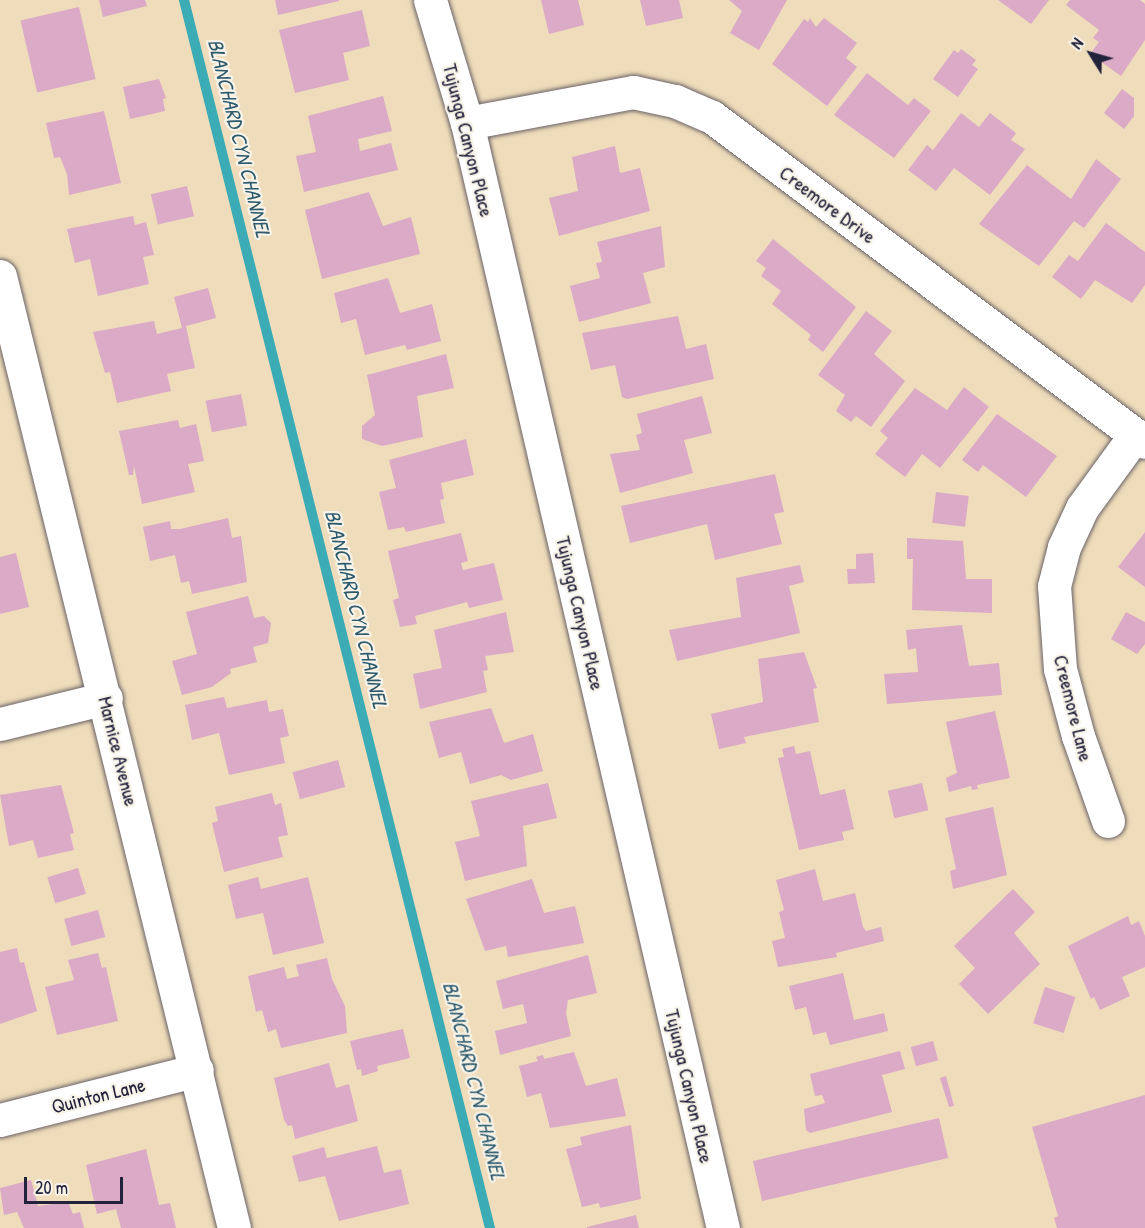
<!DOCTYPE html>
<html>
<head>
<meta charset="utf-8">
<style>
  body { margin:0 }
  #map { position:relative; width:1145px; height:1228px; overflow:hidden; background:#efdcba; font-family:"Patrick Hand",sans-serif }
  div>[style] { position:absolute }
  .stream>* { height:10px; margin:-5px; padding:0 5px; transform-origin:5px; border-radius:5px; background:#3bacb6 }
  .building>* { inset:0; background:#daaac7; transform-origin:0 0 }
  .roads { filter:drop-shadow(0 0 2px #6a6367) drop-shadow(0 0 2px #6a6367) }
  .minor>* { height:33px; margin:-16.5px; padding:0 16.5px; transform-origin:16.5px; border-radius:16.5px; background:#fff }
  span { translate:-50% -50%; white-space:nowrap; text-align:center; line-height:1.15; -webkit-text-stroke:4.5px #f7f3e8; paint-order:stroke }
  .street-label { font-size:20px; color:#22223b }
  .water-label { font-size:21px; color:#2c596c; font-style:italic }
  .north { position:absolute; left:1061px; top:24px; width:60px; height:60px; -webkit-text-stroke:4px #f7f3e8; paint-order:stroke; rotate:307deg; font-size:16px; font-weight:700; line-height:24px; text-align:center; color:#22223b }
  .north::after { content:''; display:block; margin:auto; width:21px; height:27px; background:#22223b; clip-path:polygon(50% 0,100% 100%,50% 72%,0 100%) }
  .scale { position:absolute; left:24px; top:1177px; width:99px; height:27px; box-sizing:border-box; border:3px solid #22223b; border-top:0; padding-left:8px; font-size:18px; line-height:21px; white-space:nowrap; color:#22223b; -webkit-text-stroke:4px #f7f3e8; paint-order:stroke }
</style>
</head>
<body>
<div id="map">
  <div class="stream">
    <i style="left:184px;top:0;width:1266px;rotate:76.01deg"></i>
  </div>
  <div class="building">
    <i style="clip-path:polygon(99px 0,145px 0,147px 6px,103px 17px)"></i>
    <i style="clip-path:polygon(275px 0,339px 0,339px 1px,278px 15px)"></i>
    <i style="clip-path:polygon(541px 0,578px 0,584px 25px,549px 34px)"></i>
    <i style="clip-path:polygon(640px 0,679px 0,683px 18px,646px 26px)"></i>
    <i style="clip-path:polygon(729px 0,787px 0,759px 50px,730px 33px,742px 11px)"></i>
    <i style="clip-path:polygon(998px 0,1049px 0,1031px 24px)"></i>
    <i style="clip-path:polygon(1070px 0,1140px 0,1145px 4px,1145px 40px,1121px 76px,1090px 54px,1099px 42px,1093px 38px,1099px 30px,1066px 5px)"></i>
    <i style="left:79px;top:7px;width:74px;height:60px;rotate:77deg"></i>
    <i style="clip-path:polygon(362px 10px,370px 46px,343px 53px,349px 80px,295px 93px,279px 30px)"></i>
    <i style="clip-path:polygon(810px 18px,816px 27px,824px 18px,857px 43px,846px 58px,857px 67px,827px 106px,772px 64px,804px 19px,808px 22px)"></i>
    <i style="clip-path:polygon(961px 49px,976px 60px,972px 65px,978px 69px,958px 97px,933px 79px,954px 50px,958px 53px)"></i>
    <i style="clip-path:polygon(867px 73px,908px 105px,914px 98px,931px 111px,894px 158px,834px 115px)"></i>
    <i style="clip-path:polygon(159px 79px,166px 98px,163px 99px,165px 111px,130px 119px,123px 87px)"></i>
    <i style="clip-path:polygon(1122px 89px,1134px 98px,1134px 116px,1124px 129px,1104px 113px)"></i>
    <i style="clip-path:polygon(383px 96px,392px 131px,358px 139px,360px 151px,391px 143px,398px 170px,304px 192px,296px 156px,316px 152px,308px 116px)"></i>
    <i style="clip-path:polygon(104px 111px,121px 183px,69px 195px,67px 174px,60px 157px,54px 158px,46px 123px)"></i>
    <i style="clip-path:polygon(961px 113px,979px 127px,990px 113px,1016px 133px,1011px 140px,1025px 149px,990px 195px,954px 168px,936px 191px,908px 170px,927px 145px,933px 150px)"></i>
    <i style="clip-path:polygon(615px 146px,620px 173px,640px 168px,650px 211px,559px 236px,549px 198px,578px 191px,572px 157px)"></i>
    <i style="clip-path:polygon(1096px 159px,1121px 179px,1084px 228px,1074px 221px,1039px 266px,979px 224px,1027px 165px,1071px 199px)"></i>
    <i style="left:187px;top:186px;width:31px;height:37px;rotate:77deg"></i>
    <i style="clip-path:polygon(369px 192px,383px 226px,411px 217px,420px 254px,322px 279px,305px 210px)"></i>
    <i style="clip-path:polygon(133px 216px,135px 225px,146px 222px,154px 255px,143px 257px,149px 284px,98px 296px,90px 259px,75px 263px,67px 229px)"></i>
    <i style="clip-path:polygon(1106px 223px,1145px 252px,1145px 285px,1132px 303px,1095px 280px,1081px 299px,1052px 277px,1069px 255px,1078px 261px)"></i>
    <i style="clip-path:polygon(661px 226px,665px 267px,643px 273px,651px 303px,579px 322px,570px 286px,600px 278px,596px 263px,602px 262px,597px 242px)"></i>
    <i style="clip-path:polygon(773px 239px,856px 307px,823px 352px,808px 340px,811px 335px,772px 304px,781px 291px,761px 276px,766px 268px,756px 261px)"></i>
    <i style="clip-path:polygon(388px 278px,400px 313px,432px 304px,441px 341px,407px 350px,405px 345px,365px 355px,356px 319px,341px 323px,334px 293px)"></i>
    <i style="clip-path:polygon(208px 288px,216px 318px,186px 326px,195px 368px,167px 374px,171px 391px,117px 403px,110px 372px,105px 373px,93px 332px,154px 321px,157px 334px,182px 328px,174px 297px)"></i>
    <i style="clip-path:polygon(866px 311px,892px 331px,874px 354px,905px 381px,871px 427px,856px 416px,851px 422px,836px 411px,845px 395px,818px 375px)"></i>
    <i style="clip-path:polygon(678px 316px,686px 349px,706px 344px,714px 379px,627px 399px,622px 397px,615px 365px,591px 370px,582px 333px)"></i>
    <i style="clip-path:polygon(446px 354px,454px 388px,417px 396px,423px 437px,382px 446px,362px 439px,362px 426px,375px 415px,367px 375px)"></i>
    <i style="clip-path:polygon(964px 387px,989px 407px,940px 468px,922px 454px,905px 477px,875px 454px,888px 438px,880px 431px,915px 388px,947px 410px)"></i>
    <i style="left:241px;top:394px;width:32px;height:36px;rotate:79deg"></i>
    <i style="clip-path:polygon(702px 396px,712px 433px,684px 440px,693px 473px,620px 493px,610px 454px,640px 450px,636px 435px,642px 433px,637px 414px)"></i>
    <i style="clip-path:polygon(997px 414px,1057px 456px,1026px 497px,983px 465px,978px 472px,962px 460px)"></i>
    <i style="clip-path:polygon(178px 420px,180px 428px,196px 424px,204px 461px,188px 464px,195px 492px,142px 504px,134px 466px,133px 475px,129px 475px,119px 431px)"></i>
    <i style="clip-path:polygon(466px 439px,474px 475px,441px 483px,444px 499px,440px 500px,445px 523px,406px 532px,404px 527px,388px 530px,379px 492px,396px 488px,389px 460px)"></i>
    <i style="clip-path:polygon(775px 474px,784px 512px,774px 514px,782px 544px,715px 560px,707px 524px,630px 543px,621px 506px)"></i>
    <i style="left:936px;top:492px;width:33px;height:31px;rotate:7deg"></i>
    <i style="clip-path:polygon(228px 518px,232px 538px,241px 536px,247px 582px,192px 594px,189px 581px,181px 583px,175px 555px,150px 561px,143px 527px,170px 521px,171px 529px,180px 529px)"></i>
    <i style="clip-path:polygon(1145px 532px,1145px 587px,1118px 567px)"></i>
    <i style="clip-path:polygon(461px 533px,468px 561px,461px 563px,463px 570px,494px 563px,503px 600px,469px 608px,467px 602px,415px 616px,417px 624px,400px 627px,393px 600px,399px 598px,388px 551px)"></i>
    <i style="clip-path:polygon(907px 538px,963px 541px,966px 579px,992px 579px,992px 613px,912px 610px,913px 559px,907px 559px)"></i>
    <i style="clip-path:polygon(16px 553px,29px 607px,0 614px,0 557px)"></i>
    <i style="clip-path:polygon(873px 553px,875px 583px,848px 584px,847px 569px,856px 569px,856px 554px)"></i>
    <i style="clip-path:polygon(800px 565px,804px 582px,789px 586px,800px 633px,677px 661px,669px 630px,741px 617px,736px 578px)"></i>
    <i style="clip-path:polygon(248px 596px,254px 618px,264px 616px,271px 623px,268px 643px,253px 647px,257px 662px,230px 669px,231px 673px,212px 687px,182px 695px,172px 661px,197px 654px,186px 612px)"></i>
    <i style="clip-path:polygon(506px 612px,514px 652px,485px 656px,488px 670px,483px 671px,487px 692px,420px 709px,413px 674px,442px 668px,434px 630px)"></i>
    <i style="clip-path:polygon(1126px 612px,1145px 622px,1145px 644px,1137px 654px,1111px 639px)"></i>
    <i style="clip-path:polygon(962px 625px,969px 666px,999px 663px,1002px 695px,887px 704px,884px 674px,918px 672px,916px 648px,908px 650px,906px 630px)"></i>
    <i style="clip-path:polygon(804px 652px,817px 688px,813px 689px,819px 722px,744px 737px,746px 743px,719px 749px,711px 714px,763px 702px,758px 659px)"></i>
    <i style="clip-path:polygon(224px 697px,227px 708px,267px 700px,269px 712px,283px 709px,289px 736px,280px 738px,285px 763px,229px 775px,219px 733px,192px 740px,185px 705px)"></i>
    <i style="clip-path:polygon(491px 708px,504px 743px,533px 734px,543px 771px,511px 780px,501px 775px,470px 784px,461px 752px,439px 758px,429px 722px)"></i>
    <i style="clip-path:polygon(995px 711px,1010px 778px,977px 785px,978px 789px,972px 790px,971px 786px,949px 792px,946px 778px,957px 773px,946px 722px)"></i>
    <i style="clip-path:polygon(794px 746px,796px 754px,810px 751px,820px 795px,845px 789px,854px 829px,842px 832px,844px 840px,799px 850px,778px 758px,784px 757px,782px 749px)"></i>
    <i style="left:338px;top:760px;width:28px;height:47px;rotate:75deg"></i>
    <i style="clip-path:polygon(548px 783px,557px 818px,523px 826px,527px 866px,465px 881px,455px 842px,480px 836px,471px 801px)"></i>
    <i style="left:922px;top:783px;width:28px;height:35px;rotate:77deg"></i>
    <i style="clip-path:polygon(61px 785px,74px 833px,70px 834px,74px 850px,38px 858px,33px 840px,9px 846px,0 795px)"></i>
    <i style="clip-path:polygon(272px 793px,275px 805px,281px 803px,288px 835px,278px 837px,283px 857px,224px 872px,212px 823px,218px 821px,215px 807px)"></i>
    <i style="clip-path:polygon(993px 807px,1007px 875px,953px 889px,950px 871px,956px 869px,945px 818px)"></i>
    <i style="left:78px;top:868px;width:27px;height:32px;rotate:73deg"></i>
    <i style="clip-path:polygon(815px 869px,823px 901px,855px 893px,863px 927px,866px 931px,881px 927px,884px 941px,836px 953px,837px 957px,778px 967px,772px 941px,785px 938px,779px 912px,784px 910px,776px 880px)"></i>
    <i style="clip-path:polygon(258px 877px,261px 889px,308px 877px,324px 943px,273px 955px,263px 913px,236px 919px,228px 885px)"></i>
    <i style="clip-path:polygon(532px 879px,544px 913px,575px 906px,584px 943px,508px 957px,506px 946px,485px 951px,466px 899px)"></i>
    <i style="clip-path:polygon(1013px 889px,1035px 912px,1014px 933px,1040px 964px,988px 1014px,959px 984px,975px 968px,954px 946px)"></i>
    <i style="left:98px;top:910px;width:28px;height:35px;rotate:75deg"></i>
    <i style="clip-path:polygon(1128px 916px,1131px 925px,1139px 921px,1145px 936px,1145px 967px,1122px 977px,1130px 996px,1100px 1010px,1094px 997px,1091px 999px,1068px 946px)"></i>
    <i style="clip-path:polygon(17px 948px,20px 963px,24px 962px,37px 1011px,0 1024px,0 952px)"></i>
    <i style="clip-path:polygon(98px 953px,102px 968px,106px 967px,118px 1021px,57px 1035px,45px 987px,74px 980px,68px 960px)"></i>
    <i style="clip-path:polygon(588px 955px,597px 993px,568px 1000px,566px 1013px,571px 1036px,500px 1055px,495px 1031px,527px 1023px,523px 1004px,503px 1009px,496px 981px)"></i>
    <i style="clip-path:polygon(327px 958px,332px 979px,345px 1006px,347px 1033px,281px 1048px,276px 1029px,268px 1032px,262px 1010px,256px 1012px,248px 976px,284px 967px,287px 979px,299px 976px,296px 965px)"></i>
    <i style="clip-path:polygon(843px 973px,854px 1020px,884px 1013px,888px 1031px,830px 1045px,826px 1032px,813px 1035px,806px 1007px,795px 1010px,789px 986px)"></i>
    <i style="left:1045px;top:987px;width:32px;height:38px;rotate:18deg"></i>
    <i style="clip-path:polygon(403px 1029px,410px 1058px,377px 1066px,378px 1071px,362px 1076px,361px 1069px,357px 1070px,350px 1041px)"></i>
    <i style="left:933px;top:1041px;width:20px;height:23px;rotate:75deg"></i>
    <i style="clip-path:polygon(900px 1051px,905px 1069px,882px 1075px,892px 1112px,810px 1133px,806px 1130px,804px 1109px,825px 1103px,822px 1095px,815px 1096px,810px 1074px)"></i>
    <i style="clip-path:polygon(574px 1052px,586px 1086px,617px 1078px,626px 1116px,550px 1128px,541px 1093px,527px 1097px,519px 1066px,538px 1061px,536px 1057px,543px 1055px,544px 1059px)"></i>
    <i style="clip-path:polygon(329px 1063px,336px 1088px,349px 1084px,358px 1121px,295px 1139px,292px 1125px,288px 1126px,284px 1120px,274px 1078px)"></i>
    <i style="clip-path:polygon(946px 1076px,954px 1106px,949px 1107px,940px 1078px)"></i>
    <i style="clip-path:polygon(1145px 1095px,1145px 1228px,1057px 1228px,1054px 1218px,1058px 1216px,1032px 1127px)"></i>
    <i style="left:939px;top:1118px;width:41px;height:191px;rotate:77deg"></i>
    <i style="clip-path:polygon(631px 1125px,641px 1199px,600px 1208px,599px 1203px,582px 1207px,566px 1149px,582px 1145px,580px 1137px)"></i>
    <i style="clip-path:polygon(377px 1146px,384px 1173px,401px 1169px,409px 1204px,339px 1221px,325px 1176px,299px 1182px,292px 1156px,324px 1147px,327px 1158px)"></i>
    <i style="clip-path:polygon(146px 1149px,159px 1205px,170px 1203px,176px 1228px,121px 1228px,116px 1209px,97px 1214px,86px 1165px)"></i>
    <i style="clip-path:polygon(31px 1180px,38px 1206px,68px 1202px,73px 1214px,80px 1212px,84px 1228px,24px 1228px,17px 1212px,4px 1215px,0 1188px)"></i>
    <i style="clip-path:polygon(636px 1215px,639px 1228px,587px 1228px,587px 1227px)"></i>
  </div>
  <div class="roads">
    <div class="minor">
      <i style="left:430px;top:0;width:128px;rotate:73.3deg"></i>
      <i style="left:467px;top:123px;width:1134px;rotate:76.96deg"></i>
      <i style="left:467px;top:123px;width:169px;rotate:-10.6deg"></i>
      <i style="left:633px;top:92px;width:43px;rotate:12.1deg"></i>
      <i style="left:675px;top:101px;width:40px;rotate:23.4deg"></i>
      <i style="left:712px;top:117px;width:541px;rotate:36.89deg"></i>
      <i style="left:0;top:276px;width:980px;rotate:76.19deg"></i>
      <i style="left:0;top:724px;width:109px;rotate:-13.8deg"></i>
      <i style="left:1108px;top:821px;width:90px;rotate:-109.4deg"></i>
      <i style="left:1078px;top:736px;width:69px;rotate:-105deg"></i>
      <i style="left:1060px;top:669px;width:83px;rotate:-94.1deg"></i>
      <i style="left:1054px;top:586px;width:40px;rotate:-75.6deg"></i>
      <i style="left:1064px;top:547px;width:43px;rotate:-65.2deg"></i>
      <i style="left:1082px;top:508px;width:90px;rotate:-54deg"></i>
      <i style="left:0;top:1120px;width:203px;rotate:-14.2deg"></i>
    </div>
  </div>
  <div class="street-label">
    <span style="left:469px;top:140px;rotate:76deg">Tujunga Canyon Place</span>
    <span style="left:828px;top:204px;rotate:37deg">Creemore Drive</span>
    <span style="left:581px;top:613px;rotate:77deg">Tujunga Canyon Place</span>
    <span style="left:1074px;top:708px;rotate:76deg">Creemore Lane</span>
    <span style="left:119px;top:751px;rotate:76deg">Marnice Avenue</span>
    <span style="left:690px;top:1086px;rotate:77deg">Tujunga Canyon Place</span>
    <span style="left:98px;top:1095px;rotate:-14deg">Quinton Lane</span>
  </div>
  <div class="water-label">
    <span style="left:239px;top:138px;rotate:76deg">BLANCHARD CYN CHANNEL</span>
    <span style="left:356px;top:609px;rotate:76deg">BLANCHARD CYN CHANNEL</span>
    <span style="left:474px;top:1081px;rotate:76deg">BLANCHARD CYN CHANNEL</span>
  </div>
  <div class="north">N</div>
  <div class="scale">20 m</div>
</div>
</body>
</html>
